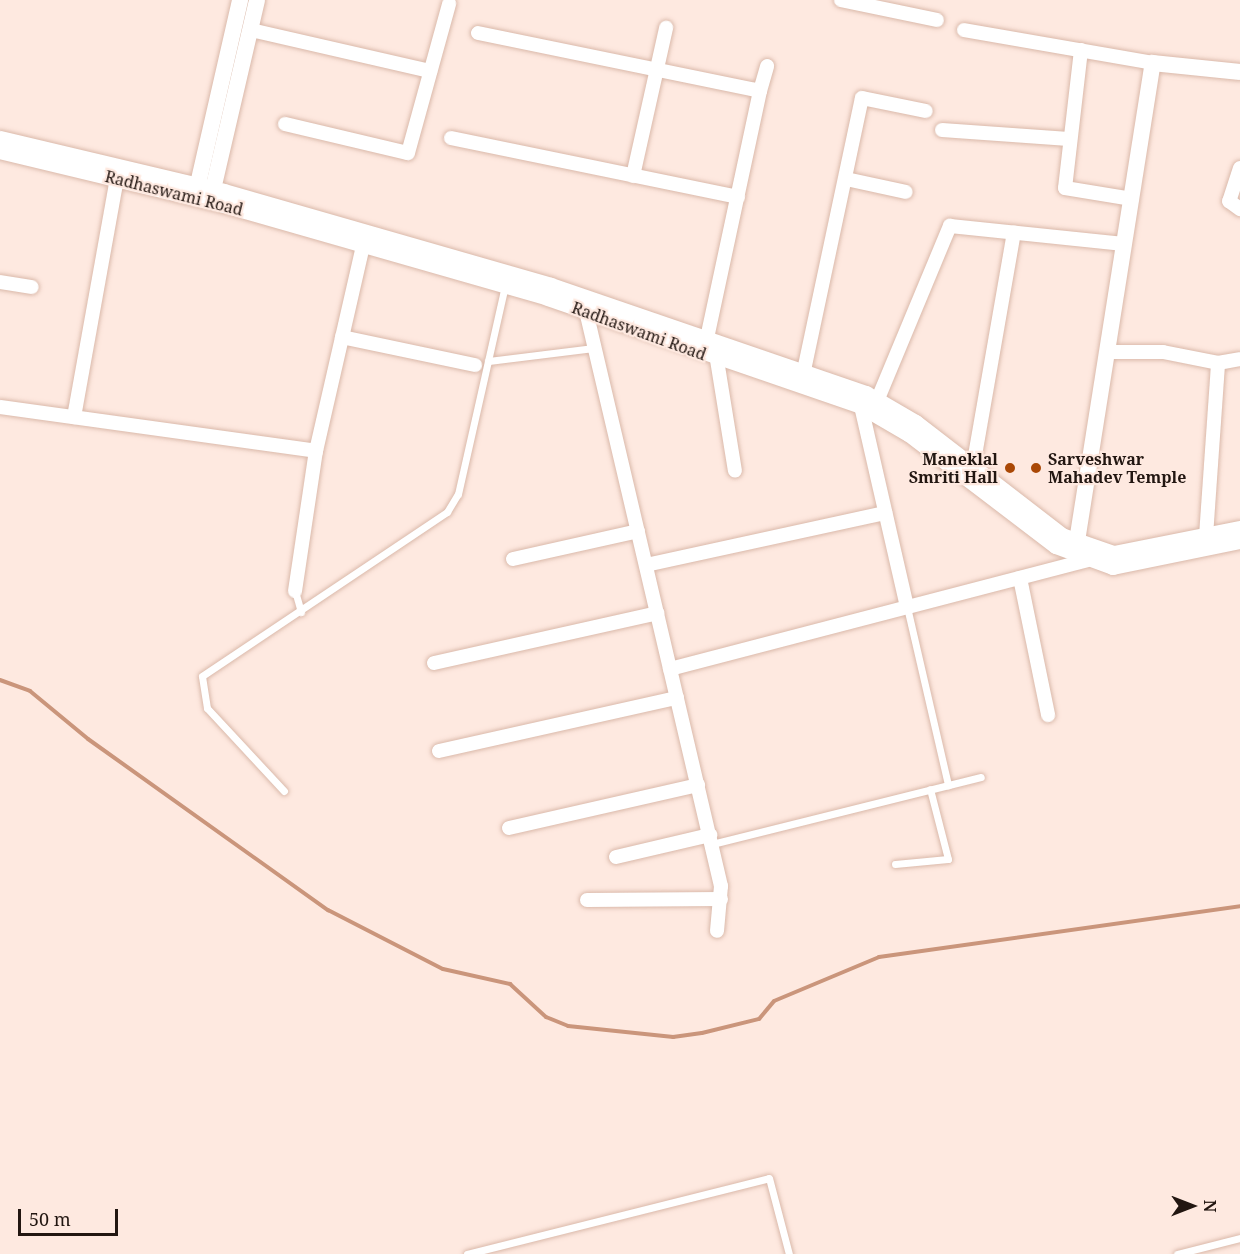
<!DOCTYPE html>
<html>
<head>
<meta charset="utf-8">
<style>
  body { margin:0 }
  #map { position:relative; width:1240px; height:1254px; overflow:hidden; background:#fee9e0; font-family:"Noto Serif",serif }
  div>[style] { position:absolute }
  .stream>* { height:4px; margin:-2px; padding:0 2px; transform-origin:2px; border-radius:2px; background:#ca957b }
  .roads { filter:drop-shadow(0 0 2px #dab9aa) drop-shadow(0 0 2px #dab9aa) }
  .service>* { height:7px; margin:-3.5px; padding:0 3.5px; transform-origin:3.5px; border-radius:3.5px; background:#fff }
  .minor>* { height:14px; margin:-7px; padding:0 7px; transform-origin:7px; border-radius:7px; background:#fff }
  .tertiary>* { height:16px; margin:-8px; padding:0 8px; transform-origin:8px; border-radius:8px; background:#fff }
  .dots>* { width:16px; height:16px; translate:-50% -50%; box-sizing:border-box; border:3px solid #fee9e0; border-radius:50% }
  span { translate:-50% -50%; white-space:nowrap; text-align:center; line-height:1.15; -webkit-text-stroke:4.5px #fee9e0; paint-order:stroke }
  .street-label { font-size:16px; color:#221611 }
  .poi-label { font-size:16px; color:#221611; font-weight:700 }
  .right { translate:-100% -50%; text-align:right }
  .left { translate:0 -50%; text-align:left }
  .north { position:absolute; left:1162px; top:1176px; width:60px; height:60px; -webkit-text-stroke:4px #fee9e0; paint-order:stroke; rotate:90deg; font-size:16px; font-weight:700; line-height:24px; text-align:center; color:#221611 }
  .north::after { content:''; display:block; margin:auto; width:21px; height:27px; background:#221611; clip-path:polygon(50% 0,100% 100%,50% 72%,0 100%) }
  .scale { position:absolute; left:18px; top:1209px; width:100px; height:27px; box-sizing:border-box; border:3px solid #221611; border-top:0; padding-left:8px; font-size:18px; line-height:21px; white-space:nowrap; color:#221611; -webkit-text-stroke:4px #fee9e0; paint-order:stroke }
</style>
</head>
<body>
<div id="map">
  <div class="stream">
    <i style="left:0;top:680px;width:32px;rotate:20deg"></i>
    <i style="left:30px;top:691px;width:75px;rotate:39.6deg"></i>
    <i style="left:88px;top:739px;width:295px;rotate:35.5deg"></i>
    <i style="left:328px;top:910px;width:129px;rotate:27.2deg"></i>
    <i style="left:443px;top:969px;width:69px;rotate:12.6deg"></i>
    <i style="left:510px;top:984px;width:49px;rotate:42.5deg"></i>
    <i style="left:546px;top:1017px;width:24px;rotate:22deg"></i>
    <i style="left:568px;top:1026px;width:106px;rotate:6deg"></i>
    <i style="left:673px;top:1037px;width:29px;rotate:-8deg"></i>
    <i style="left:702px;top:1033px;width:59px;rotate:-13.8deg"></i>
    <i style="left:759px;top:1019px;width:23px;rotate:-50deg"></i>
    <i style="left:774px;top:1001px;width:114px;rotate:-22.7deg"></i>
    <i style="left:879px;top:957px;width:365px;rotate:-8deg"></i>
  </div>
  <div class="roads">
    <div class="service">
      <i style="left:488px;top:361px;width:107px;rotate:-7deg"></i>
      <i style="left:295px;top:591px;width:22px;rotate:74deg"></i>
      <i style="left:907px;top:607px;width:183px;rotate:77deg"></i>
      <i style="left:284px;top:791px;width:113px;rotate:-132.9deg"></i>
      <i style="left:207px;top:708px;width:32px;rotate:-99deg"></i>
      <i style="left:202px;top:676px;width:295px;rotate:-33.8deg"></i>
      <i style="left:447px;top:512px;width:21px;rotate:-59deg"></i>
      <i style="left:458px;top:494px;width:214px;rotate:-77.3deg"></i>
      <i style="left:712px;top:844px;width:277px;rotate:-14deg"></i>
      <i style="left:895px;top:864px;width:53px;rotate:-5.4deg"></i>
      <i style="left:948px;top:859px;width:72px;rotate:-104.4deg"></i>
      <i style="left:467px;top:1254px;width:311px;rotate:-14.1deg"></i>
      <i style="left:769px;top:1178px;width:79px;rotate:75.3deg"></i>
      <i style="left:1177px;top:1254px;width:65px;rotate:-14.3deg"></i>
    </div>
    <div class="minor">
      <i style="left:841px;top:0;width:98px;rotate:11.8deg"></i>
      <i style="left:251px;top:30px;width:184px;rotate:12.9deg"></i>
      <i style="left:964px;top:30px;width:192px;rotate:9.9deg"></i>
      <i style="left:478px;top:33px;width:288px;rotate:11.6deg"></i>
      <i style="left:760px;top:91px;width:258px;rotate:102.1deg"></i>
      <i style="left:1081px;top:50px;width:139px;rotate:96.6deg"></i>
      <i style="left:1065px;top:188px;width:68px;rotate:9.3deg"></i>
      <i style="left:760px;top:91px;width:26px;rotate:-74deg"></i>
      <i style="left:285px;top:124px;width:126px;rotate:13.3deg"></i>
      <i style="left:408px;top:153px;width:155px;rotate:-74.6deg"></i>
      <i style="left:942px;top:130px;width:127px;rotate:4.1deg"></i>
      <i style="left:451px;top:138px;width:293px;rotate:11.6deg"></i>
      <i style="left:1240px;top:168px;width:35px;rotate:108deg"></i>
      <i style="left:1229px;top:201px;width:14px;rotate:36deg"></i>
      <i style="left:633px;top:176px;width:152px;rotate:-77.4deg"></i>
      <i style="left:846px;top:179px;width:61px;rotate:12.2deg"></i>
      <i style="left:0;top:282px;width:32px;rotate:9deg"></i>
      <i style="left:586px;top:311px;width:591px;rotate:76.79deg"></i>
      <i style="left:721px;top:886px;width:45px;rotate:95.1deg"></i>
      <i style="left:342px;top:337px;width:136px;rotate:11.9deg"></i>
      <i style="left:1107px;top:352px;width:56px"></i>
      <i style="left:1163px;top:352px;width:56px;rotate:11.3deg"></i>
      <i style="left:1218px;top:363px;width:22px;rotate:-10deg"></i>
      <i style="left:717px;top:360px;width:112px;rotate:80.8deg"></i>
      <i style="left:803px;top:375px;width:283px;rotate:-78deg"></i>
      <i style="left:862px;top:98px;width:65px;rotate:11.5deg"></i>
      <i style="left:877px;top:401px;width:190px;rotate:-67.4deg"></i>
      <i style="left:950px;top:226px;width:175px;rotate:5.9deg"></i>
      <i style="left:861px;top:406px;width:206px;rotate:77.1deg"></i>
      <i style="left:0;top:407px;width:319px;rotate:7.9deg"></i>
      <i style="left:316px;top:451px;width:220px;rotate:-77.1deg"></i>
      <i style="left:74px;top:417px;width:242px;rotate:-79.8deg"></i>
      <i style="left:973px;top:467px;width:238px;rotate:-80.1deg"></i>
      <i style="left:1206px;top:536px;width:173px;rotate:-86deg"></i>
      <i style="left:513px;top:559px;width:128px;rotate:-12.6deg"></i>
      <i style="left:646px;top:565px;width:245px;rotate:-12.3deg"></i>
      <i style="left:1020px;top:578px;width:140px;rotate:78.4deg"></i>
      <i style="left:295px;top:591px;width:142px;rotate:-81.5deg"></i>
      <i style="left:434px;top:663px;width:229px;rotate:-12.6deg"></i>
      <i style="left:670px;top:669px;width:435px;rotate:-14.6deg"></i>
      <i style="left:439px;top:751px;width:244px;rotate:-12.6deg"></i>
      <i style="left:509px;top:828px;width:194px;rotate:-12.8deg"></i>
      <i style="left:616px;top:857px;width:97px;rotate:-13.2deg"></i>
      <i style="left:587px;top:900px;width:134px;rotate:-0.4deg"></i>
    </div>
    <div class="tertiary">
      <i style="left:0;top:139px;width:230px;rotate:13.3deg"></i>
      <i style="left:224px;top:192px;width:340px;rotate:16deg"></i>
      <i style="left:551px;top:286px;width:333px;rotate:18.9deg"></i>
      <i style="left:866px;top:394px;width:58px;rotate:30.1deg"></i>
      <i style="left:916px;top:423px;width:185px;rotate:37.7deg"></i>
      <i style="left:1062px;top:536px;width:55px;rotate:19.1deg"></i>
      <i style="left:1114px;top:554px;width:128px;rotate:-11.2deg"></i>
      <i style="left:0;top:151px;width:227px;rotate:13.5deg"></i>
      <i style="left:221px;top:204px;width:340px;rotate:16deg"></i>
      <i style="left:548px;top:298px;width:331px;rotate:19deg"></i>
      <i style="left:861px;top:406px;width:56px;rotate:30.3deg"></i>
      <i style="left:909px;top:434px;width:185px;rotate:37.3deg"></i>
      <i style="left:1056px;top:546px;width:61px;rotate:20.2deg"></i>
      <i style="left:1113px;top:567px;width:130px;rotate:-11.6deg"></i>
      <i style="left:195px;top:197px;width:202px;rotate:-77.1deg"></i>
      <i style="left:211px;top:198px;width:203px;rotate:-76.9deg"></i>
      <i style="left:1077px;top:541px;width:484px;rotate:-81deg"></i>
      <i style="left:1153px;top:63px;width:87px;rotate:5.9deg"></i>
    </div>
  </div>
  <div class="dots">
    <i style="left:1010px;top:468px;background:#aa4806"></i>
    <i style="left:1036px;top:468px;background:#aa4806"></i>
  </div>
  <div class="street-label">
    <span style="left:174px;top:193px;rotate:14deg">Radhaswami Road</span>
    <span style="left:639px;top:331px;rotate:20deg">Radhaswami Road</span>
  </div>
  <div class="poi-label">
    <span class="right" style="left:998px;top:468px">Maneklal<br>Smriti Hall</span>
    <span class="left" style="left:1048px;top:468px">Sarveshwar<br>Mahadev Temple</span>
  </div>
  <div class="north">N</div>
  <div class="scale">50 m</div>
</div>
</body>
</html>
